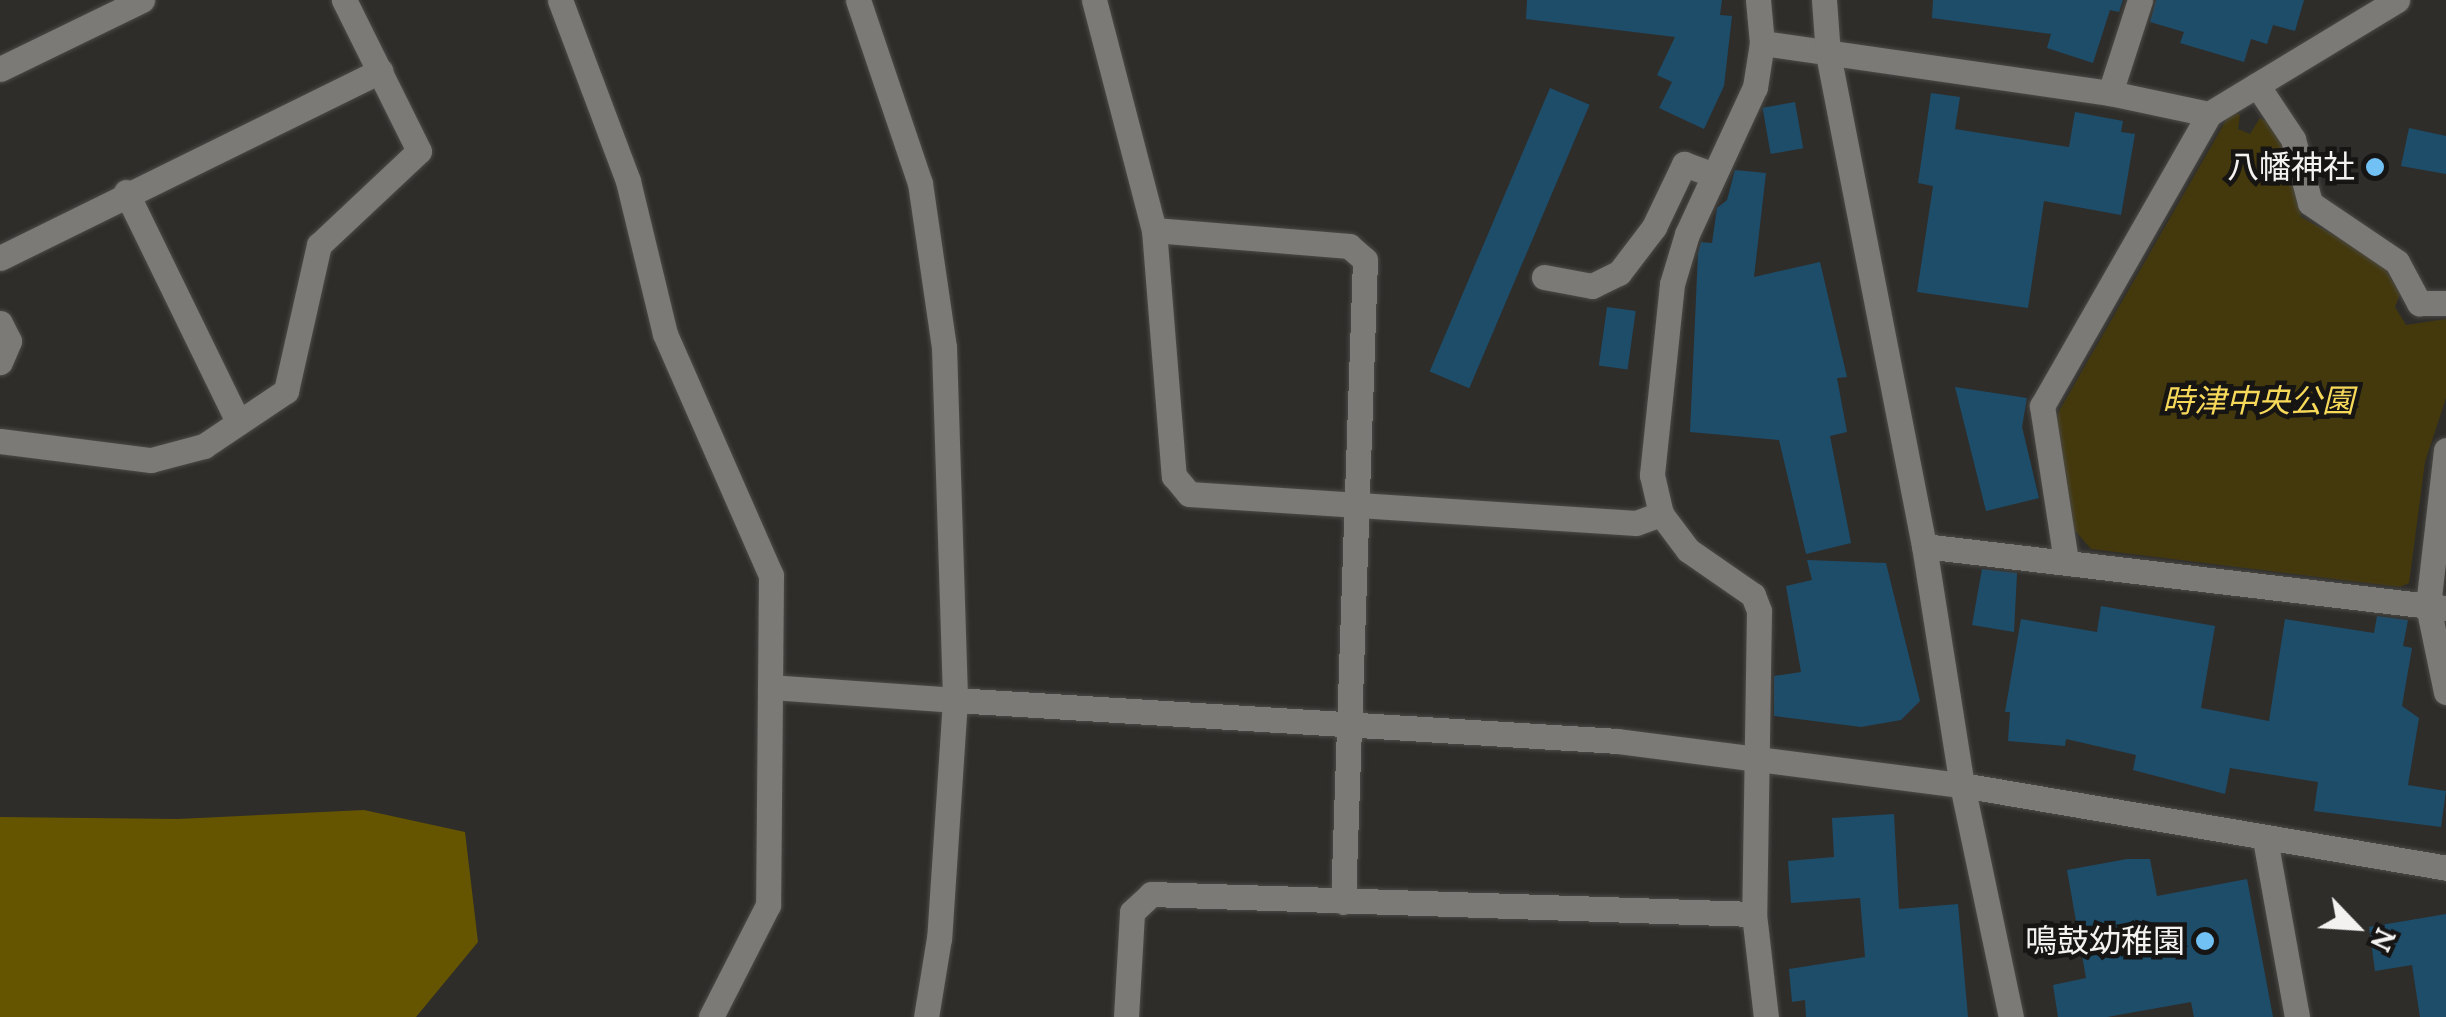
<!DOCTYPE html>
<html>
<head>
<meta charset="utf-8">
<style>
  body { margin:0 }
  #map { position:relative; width:2446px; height:1017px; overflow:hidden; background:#2e2d2a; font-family:Lora,"Noto Sans JP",serif }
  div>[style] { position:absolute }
  .green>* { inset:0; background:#44390d }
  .forest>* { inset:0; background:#655400 }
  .building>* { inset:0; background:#1e4d6a; transform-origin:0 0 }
  .roads { filter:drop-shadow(0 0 2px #4b4a47) drop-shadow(0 0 2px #4b4a47) }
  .minor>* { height:25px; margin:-12.5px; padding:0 12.5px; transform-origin:12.5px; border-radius:12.5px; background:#7b7a76 }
  .tertiary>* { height:25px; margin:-12.5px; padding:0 12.5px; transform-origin:12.5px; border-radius:12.5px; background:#7b7a76 }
  .dots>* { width:28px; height:28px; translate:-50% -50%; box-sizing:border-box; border:5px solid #161514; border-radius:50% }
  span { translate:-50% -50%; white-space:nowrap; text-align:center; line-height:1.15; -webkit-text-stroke:9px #161514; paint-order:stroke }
  .poi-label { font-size:32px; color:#f3f2f0 }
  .right { translate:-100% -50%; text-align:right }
  .park-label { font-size:32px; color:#f7d95a; font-style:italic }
  .north { position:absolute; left:2306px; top:877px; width:100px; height:100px; -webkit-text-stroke:8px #161514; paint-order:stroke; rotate:115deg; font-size:28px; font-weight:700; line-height:40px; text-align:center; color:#f3f2f0 }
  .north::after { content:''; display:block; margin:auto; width:35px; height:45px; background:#f3f2f0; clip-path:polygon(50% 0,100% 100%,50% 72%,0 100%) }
</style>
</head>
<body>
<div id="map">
  <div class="green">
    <i style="clip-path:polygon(2232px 110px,2240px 115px,2238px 129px,2250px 134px,2260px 118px,2271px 124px,2291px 165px,2301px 217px,2381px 261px,2400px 294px,2395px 307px,2406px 325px,2446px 319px,2446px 398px,2425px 462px,2409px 583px,2400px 587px,2091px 549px,2072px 527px,2054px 432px,2059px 411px)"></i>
  </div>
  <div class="forest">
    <i style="clip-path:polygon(364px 810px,465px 832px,478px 942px,416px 1017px,0 1017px,0 817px,178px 819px)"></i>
  </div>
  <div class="building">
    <i style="clip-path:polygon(1527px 0,1722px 0,1720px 15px,1732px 16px,1724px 86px,1704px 129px,1659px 108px,1672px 82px,1657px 75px,1675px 37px,1526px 19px)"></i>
    <i style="clip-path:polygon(1933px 0,2123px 0,2119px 12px,2110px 10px,2093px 63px,2047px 48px,2051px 34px,1932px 18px)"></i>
    <i style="clip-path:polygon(2156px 0,2304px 0,2295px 31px,2273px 25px,2267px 44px,2251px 39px,2244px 62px,2180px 43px,2184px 32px,2150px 22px)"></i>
    <i style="left:1550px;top:88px;width:43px;height:308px;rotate:23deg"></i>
    <i style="clip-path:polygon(1931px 93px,1960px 97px,1955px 129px,2069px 147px,2075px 112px,2123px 121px,2121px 132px,2135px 134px,2121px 215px,2044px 201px,2028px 308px,1917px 292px,1933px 186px,1918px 183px)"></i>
    <i style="left:1795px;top:102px;width:47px;height:33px;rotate:80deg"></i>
    <i style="clip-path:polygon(2409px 128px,2446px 136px,2446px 174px,2401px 166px)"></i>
    <i style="clip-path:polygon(1735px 170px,1766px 173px,1754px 277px,1820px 262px,1847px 377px,1837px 378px,1847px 432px,1830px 436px,1851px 543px,1806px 554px,1779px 440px,1690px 432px,1698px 253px,1701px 242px,1712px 243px,1717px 208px,1727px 200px)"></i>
    <i style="left:1607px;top:307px;width:29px;height:59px;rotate:8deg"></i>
    <i style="clip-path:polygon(1955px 387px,2027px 398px,2022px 427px,2039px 498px,1986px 511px)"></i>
    <i style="clip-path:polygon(1807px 560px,1886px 563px,1920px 701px,1901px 720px,1861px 727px,1774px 716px,1774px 676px,1801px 672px,1786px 586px,1812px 580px)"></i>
    <i style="clip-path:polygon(1982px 569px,2017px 573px,2014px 632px,1972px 625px)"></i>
    <i style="clip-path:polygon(2101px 606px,2215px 626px,2201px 708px,2269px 721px,2285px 619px,2374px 633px,2377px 616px,2408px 620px,2403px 646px,2412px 648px,2402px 706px,2419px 718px,2408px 785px,2446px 791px,2441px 827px,2314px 811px,2318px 782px,2230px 768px,2225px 794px,2133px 770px,2136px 755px,2066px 739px,2065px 746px,2008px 741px,2010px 712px,2005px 712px,2021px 619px,2097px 632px)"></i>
    <i style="clip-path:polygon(1894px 814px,1899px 909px,1958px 904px,1968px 1017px,1806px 1017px,1805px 1000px,1792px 1002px,1789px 969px,1865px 957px,1860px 898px,1791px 903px,1788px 861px,1834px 857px,1832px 818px)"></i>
    <i style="clip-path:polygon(2127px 859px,2150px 859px,2157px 896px,2247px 879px,2273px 1017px,2194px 1017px,2191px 1002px,2107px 1017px,2058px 1017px,2053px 985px,2086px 978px,2067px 870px)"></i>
    <i style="clip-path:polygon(2446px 914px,2446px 1017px,2420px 1017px,2412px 965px,2375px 971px,2369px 927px)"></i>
  </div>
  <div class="roads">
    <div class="minor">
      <i style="left:560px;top:0;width:193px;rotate:69.4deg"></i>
      <i style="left:628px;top:181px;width:157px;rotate:76.4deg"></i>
      <i style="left:665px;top:334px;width:263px;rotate:66.3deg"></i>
      <i style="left:771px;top:575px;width:330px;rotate:90.5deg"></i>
      <i style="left:768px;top:905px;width:126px;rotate:117deg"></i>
      <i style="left:1094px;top:0;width:238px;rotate:75.4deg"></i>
      <i style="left:1154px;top:230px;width:247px;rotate:85.4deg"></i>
      <i style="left:1174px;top:476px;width:23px;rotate:50deg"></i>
      <i style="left:1189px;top:494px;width:448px;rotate:3.7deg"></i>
      <i style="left:1636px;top:523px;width:27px;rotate:-20deg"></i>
      <i style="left:1758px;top:0;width:43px;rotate:84.7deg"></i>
      <i style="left:1762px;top:43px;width:45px;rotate:99deg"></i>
      <i style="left:1755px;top:87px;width:162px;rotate:114.8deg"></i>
      <i style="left:1687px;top:234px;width:52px;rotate:106.7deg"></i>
      <i style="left:1672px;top:284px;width:192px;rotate:96deg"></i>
      <i style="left:1652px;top:475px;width:40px;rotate:77deg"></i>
      <i style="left:1661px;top:514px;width:45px;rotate:53.1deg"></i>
      <i style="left:1688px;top:550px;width:79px;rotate:34.7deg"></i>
      <i style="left:1753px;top:595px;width:17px;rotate:69deg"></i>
      <i style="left:1759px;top:611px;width:303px;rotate:90.9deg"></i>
      <i style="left:1754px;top:914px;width:104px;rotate:83.4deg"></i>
      <i style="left:1762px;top:43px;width:352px;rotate:8.2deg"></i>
      <i style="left:2110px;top:93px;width:101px;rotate:12deg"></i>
      <i style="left:0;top:69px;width:158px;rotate:-25.9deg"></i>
      <i style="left:2257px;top:85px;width:65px;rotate:56.3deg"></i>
      <i style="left:2293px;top:139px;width:66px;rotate:75.1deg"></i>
      <i style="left:2310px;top:203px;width:105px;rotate:34.1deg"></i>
      <i style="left:2397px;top:262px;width:47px;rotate:61.8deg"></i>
      <i style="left:2419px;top:303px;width:27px"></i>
      <i style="left:2110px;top:93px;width:98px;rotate:-72.1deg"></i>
      <i style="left:126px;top:192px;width:256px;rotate:64deg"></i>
      <i style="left:1154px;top:230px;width:196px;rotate:4.7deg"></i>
      <i style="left:1349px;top:246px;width:21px;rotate:41deg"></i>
      <i style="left:1365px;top:260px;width:642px;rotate:91.96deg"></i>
      <i style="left:0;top:258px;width:424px;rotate:-26.2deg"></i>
      <i style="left:1544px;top:277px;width:49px;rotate:10.6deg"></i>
      <i style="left:1592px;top:286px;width:30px;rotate:-26deg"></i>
      <i style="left:1619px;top:273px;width:58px;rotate:-52.7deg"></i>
      <i style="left:1654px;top:227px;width:70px;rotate:-64.5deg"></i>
      <i style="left:1684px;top:164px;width:32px;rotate:20deg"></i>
      <i style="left:0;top:323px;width:20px;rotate:63deg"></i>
      <i style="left:9px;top:341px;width:23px;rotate:113deg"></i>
      <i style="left:0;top:441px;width:152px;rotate:7.2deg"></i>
      <i style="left:151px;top:460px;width:55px;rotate:-14.8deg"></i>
      <i style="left:204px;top:446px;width:99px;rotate:-33.9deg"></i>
      <i style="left:286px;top:391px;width:150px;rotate:-77.3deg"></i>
      <i style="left:319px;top:245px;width:137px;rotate:-43.2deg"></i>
      <i style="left:419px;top:151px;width:169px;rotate:-116.4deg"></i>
      <i style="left:2446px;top:450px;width:157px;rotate:96.6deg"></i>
      <i style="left:2428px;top:606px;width:88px;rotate:78.2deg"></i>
      <i style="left:1924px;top:546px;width:526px;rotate:6.77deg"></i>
      <i style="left:2066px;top:561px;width:157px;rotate:-98.8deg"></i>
      <i style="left:2042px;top:406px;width:336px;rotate:-60.2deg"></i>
      <i style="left:2209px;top:114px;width:220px;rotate:-31.2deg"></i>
      <i style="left:770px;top:687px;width:185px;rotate:4deg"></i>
      <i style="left:2265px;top:839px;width:181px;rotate:79.8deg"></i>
      <i style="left:1126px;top:1017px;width:105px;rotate:-86.7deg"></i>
      <i style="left:1132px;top:912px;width:26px;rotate:-43deg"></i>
      <i style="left:1151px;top:894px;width:603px;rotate:1.9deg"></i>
    </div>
    <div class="tertiary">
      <i style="left:858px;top:0;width:193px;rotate:71.3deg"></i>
      <i style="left:920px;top:183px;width:166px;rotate:81.7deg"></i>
      <i style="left:944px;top:347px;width:353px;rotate:88.2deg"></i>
      <i style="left:955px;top:700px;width:239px;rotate:93.8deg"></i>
      <i style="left:939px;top:938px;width:80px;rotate:99.3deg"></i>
      <i style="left:1824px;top:0;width:54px;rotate:85.8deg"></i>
      <i style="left:1828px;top:54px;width:501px;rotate:78.96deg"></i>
      <i style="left:1924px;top:546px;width:242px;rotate:81deg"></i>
      <i style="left:1962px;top:785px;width:237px;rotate:78.1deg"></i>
      <i style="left:955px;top:700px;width:663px;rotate:3.54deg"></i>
      <i style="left:1617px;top:741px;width:348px;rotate:7.3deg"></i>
      <i style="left:1962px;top:785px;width:491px;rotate:9.7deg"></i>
    </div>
  </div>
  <div class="dots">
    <i style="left:2375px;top:167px;background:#72c1f5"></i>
    <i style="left:2205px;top:941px;background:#72c1f5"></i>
  </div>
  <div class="poi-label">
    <span class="right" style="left:2355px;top:167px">八幡神社</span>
    <span class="right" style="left:2185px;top:941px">鳴鼓幼稚園</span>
  </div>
  <div class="park-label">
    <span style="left:2258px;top:401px">時津中央公園</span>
  </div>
  <div class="north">N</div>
</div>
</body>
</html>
